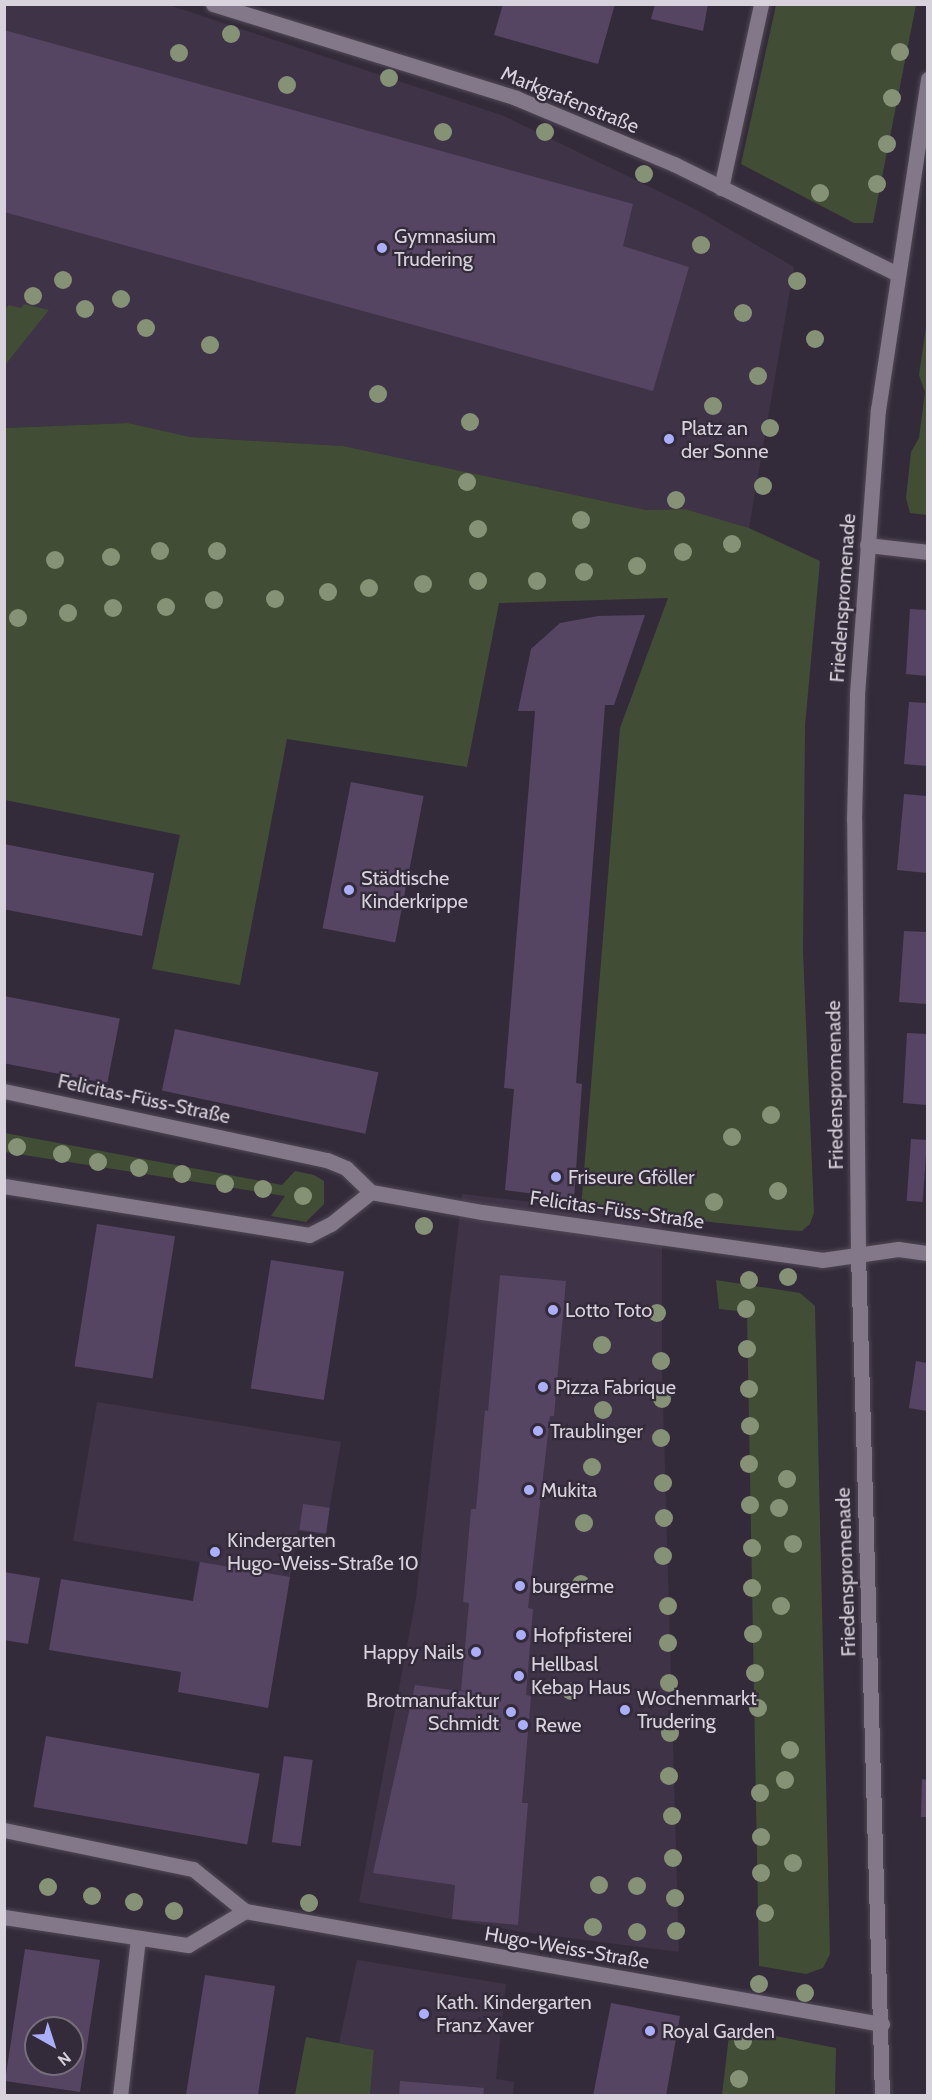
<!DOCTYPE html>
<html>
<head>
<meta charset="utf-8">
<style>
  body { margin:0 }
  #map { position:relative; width:932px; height:2100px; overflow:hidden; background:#332b3a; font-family:Cabin,sans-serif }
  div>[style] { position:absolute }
  .built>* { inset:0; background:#3f3347 }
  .green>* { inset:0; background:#424d35 }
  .building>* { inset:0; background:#564463; transform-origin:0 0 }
  .roads { filter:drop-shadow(0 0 2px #504855) drop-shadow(0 0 2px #504855) }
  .minor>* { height:15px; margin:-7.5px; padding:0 7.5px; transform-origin:7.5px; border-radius:7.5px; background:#827889 }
  .trees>* { width:18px; height:18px; margin:-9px; border-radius:50%; background:#869276 }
  .dots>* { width:16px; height:16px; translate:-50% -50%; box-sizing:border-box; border:3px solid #332b3a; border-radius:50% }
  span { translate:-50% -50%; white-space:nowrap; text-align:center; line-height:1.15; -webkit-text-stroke:4.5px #332b3a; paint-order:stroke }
  .street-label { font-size:20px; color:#d7d2db }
  .poi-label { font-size:20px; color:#d7d2db }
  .left { translate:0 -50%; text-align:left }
  .right { translate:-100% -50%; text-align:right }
  .frame { position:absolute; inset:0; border:6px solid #d7d2db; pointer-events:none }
  .north { position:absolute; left:24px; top:2016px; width:60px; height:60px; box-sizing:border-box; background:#332b3a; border:2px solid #756e7a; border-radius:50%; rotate:141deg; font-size:16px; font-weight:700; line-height:24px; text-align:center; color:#d7d2db }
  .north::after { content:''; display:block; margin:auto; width:21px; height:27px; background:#abaffb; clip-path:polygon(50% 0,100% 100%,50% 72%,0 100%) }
</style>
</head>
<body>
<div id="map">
  <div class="built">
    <i style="clip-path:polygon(4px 5px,169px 5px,504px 116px,695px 209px,794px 267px,749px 528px,685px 509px,646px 510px,343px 446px,190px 437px,128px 423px,5px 428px)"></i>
    <i style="clip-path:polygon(462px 1194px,662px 1217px,662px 1368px,679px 1952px,522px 1932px,359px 1902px,416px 1598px)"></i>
    <i style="clip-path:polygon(97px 1402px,341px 1442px,325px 1535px,298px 1531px,268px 1708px,178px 1692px,199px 1562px,73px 1541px)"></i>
    <i style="clip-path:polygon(357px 1960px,506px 1984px,496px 2079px,514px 2082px,513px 2095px,370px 2095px,374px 2050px,339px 2043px)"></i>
  </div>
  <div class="green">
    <i style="clip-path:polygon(776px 5px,916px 5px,873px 223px,854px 223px,741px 164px)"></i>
    <i style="clip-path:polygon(24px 304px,49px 310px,5px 365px,5px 309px,9px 305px,21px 308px)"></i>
    <i style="clip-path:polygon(927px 320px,927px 515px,910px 513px,906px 498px,911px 452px,919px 438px,925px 392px,919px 375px)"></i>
    <i style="clip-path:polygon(128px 423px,190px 437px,343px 446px,646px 510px,685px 509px,749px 528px,820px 561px,805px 726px,803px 951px,814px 1213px,810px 1224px,802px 1231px,784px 1230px,581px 1208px,620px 728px,668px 598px,499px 603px,467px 767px,287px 739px,240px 985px,152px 969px,180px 835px,5px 800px,5px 428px)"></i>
    <i style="clip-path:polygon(5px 1133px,282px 1185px,295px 1171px,314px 1175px,324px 1181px,324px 1204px,306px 1222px,271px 1216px,285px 1196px,5px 1152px)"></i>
    <i style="clip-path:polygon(716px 1280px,800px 1293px,815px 1306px,830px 1954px,823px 1968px,806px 1974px,759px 1966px,747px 1312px,719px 1309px)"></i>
    <i style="clip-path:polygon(730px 2027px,836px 2048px,835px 2095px,722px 2095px)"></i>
    <i style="clip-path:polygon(306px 2037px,374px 2050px,370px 2095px,295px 2095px)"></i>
  </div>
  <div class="building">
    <i style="clip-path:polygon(503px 4px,615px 4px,598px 64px,494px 35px)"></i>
    <i style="clip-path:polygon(655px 4px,708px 4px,703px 31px,651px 19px)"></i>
    <i style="clip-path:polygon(4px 30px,633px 204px,623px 246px,689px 267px,653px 391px,4px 212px)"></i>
    <i style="clip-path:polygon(910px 609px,927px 610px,927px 676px,906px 674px)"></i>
    <i style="clip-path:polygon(645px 615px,614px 705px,605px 705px,576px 1083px,582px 1084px,574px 1199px,505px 1190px,514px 1089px,504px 1088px,535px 711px,518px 711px,531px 649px,560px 623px,598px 616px)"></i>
    <i style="clip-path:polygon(909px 702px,927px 703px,927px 766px,904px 764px)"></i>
    <i style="left:351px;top:782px;width:74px;height:149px;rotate:11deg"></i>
    <i style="clip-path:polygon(904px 794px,927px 796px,927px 873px,897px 870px)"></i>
    <i style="left:4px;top:844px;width:153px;height:64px;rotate:11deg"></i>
    <i style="clip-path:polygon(904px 931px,927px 932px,927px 1004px,899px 1002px)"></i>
    <i style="left:4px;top:996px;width:118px;height:66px;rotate:11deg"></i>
    <i style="left:175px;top:1029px;width:208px;height:63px;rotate:12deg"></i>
    <i style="clip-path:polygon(907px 1033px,927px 1034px,927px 1105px,903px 1103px)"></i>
    <i style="left:911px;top:1139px;width:16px;height:62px;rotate:4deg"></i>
    <i style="left:97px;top:1224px;width:79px;height:144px;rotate:9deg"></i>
    <i style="left:271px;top:1260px;width:74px;height:130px;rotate:9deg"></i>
    <i style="clip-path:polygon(500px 1275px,566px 1281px,554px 1416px,550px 1416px,528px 1608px,533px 1609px,526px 1695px,531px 1696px,522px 1803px,528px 1803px,518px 1925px,452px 1919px,455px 1885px,373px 1873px,415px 1685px,467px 1692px,461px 1690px,469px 1603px,463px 1602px,471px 1509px,476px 1509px,485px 1410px,488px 1411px)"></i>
    <i style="clip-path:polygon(916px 1361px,927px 1363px,927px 1411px,909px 1408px)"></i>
    <i style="left:303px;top:1504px;width:27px;height:26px;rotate:8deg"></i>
    <i style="clip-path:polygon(200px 1562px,290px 1577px,268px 1708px,178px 1692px,181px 1672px,49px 1650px,61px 1579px,193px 1601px)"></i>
    <i style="clip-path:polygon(4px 1572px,40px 1578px,28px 1644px,4px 1640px)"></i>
    <i style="left:46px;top:1736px;width:217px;height:72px;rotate:10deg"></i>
    <i style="left:284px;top:1756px;width:29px;height:87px;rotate:8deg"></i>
    <i style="clip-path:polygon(922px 1779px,927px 1780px,927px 1817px,921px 1817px)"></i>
    <i style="clip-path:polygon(evenodd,25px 1949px,100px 1960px,80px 2092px,5px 2081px,25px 1949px,36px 2028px,72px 2028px,72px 2064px,36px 2064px,36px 2028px)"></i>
    <i style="left:205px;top:1975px;width:71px;height:123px;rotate:9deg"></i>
    <i style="clip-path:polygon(611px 2003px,680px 2016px,666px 2096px,593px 2096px)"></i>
    <i style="clip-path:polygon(400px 2081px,484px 2088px,483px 2096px,399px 2096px)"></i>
  </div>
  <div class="roads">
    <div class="minor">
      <i style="left:213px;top:4px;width:317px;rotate:17.2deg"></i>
      <i style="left:516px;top:98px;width:171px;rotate:22.7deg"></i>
      <i style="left:674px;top:164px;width:247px;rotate:26.2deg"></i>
      <i style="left:721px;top:188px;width:188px;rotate:-77.7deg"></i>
      <i style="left:867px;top:545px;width:61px;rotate:6.5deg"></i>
      <i style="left:4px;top:1091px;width:330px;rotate:12.1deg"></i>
      <i style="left:327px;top:1160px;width:21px;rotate:23deg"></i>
      <i style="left:346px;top:1168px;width:35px;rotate:44deg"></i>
      <i style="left:371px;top:1192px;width:113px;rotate:10.2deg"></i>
      <i style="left:482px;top:1212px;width:343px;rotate:8deg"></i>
      <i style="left:822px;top:1260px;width:77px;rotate:-8.2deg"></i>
      <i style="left:898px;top:1249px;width:30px;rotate:8deg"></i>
      <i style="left:4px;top:1186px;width:309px;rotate:9.1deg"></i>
      <i style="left:309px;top:1235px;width:25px;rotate:-27deg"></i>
      <i style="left:331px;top:1224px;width:51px;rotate:-38.7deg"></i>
      <i style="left:4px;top:1830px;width:193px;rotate:11.7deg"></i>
      <i style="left:193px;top:1869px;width:67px;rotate:38.9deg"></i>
      <i style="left:245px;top:1911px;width:647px;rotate:10.06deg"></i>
      <i style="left:4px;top:1917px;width:186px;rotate:8.7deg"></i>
      <i style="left:188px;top:1945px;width:66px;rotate:-30.8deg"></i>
      <i style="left:120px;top:2096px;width:158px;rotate:-83.5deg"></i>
      <i style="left:882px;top:2096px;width:842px;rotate:-91.63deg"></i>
      <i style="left:858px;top:1254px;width:434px;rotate:-90.5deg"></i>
      <i style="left:854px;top:820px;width:126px;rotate:-88.6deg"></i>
      <i style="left:857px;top:694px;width:285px;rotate:-85.8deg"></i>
      <i style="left:878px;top:410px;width:335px;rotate:-81.4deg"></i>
    </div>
  </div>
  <div class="trees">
    <i style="left:231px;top:34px"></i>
    <i style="left:900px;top:52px"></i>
    <i style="left:179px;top:53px"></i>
    <i style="left:389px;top:78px"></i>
    <i style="left:287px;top:85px"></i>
    <i style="left:892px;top:98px"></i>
    <i style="left:443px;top:132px"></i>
    <i style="left:545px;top:132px"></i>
    <i style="left:887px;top:144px"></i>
    <i style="left:644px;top:174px"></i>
    <i style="left:877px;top:184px"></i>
    <i style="left:820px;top:193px"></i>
    <i style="left:701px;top:245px"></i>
    <i style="left:63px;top:280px"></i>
    <i style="left:797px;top:281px"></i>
    <i style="left:33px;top:296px"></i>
    <i style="left:121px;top:299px"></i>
    <i style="left:85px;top:309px"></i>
    <i style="left:743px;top:313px"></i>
    <i style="left:146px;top:328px"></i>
    <i style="left:815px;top:339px"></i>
    <i style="left:210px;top:345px"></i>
    <i style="left:758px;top:376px"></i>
    <i style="left:378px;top:394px"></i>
    <i style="left:713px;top:406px"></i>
    <i style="left:470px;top:422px"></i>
    <i style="left:770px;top:428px"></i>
    <i style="left:467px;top:482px"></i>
    <i style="left:763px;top:486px"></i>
    <i style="left:676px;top:500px"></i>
    <i style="left:581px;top:520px"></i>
    <i style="left:478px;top:529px"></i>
    <i style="left:732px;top:544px"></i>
    <i style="left:160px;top:551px"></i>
    <i style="left:217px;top:551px"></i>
    <i style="left:683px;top:552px"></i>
    <i style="left:111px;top:557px"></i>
    <i style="left:55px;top:560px"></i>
    <i style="left:637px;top:566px"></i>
    <i style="left:584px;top:572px"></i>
    <i style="left:478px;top:581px"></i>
    <i style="left:537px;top:581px"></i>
    <i style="left:423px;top:584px"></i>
    <i style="left:369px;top:588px"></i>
    <i style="left:328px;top:592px"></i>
    <i style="left:275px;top:599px"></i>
    <i style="left:214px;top:600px"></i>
    <i style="left:166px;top:607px"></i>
    <i style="left:113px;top:608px"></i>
    <i style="left:68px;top:613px"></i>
    <i style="left:18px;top:618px"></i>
    <i style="left:771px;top:1115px"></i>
    <i style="left:732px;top:1137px"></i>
    <i style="left:17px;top:1147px"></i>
    <i style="left:62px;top:1154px"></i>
    <i style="left:98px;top:1162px"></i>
    <i style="left:139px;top:1168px"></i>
    <i style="left:182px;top:1174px"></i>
    <i style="left:225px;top:1184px"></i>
    <i style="left:263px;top:1189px"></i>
    <i style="left:778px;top:1191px"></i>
    <i style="left:303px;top:1196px"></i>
    <i style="left:714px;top:1202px"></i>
    <i style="left:424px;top:1226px"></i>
    <i style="left:788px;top:1277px"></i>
    <i style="left:749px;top:1280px"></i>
    <i style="left:746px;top:1309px"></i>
    <i style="left:657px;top:1313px"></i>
    <i style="left:602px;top:1345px"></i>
    <i style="left:747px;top:1349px"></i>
    <i style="left:661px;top:1361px"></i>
    <i style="left:749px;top:1389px"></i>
    <i style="left:662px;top:1399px"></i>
    <i style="left:603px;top:1410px"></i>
    <i style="left:750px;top:1426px"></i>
    <i style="left:661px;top:1438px"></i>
    <i style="left:749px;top:1464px"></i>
    <i style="left:592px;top:1467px"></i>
    <i style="left:787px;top:1479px"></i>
    <i style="left:663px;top:1483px"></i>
    <i style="left:750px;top:1505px"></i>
    <i style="left:779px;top:1508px"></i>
    <i style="left:664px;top:1518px"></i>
    <i style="left:584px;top:1523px"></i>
    <i style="left:793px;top:1544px"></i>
    <i style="left:752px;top:1548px"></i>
    <i style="left:663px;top:1556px"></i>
    <i style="left:581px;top:1584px"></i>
    <i style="left:752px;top:1588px"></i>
    <i style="left:668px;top:1606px"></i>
    <i style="left:781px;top:1606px"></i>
    <i style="left:753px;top:1634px"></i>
    <i style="left:668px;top:1643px"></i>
    <i style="left:755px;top:1673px"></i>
    <i style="left:669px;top:1683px"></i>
    <i style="left:571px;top:1691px"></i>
    <i style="left:758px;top:1708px"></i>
    <i style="left:670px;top:1733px"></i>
    <i style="left:790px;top:1750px"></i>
    <i style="left:669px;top:1776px"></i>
    <i style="left:785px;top:1780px"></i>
    <i style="left:760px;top:1793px"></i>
    <i style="left:672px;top:1816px"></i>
    <i style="left:761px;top:1837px"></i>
    <i style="left:673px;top:1858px"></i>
    <i style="left:793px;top:1863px"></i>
    <i style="left:761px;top:1873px"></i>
    <i style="left:599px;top:1885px"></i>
    <i style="left:637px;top:1886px"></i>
    <i style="left:48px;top:1887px"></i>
    <i style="left:92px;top:1896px"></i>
    <i style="left:675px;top:1898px"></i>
    <i style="left:134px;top:1902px"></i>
    <i style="left:309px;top:1903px"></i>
    <i style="left:174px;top:1911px"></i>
    <i style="left:765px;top:1913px"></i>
    <i style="left:593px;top:1927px"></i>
    <i style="left:676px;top:1931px"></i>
    <i style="left:637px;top:1932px"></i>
    <i style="left:759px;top:1984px"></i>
    <i style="left:805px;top:1993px"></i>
    <i style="left:743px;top:2041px"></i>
    <i style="left:739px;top:2079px"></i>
  </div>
  <div class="dots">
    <i style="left:382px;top:248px;background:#abaffb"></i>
    <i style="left:669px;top:439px;background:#abaffb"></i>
    <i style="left:349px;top:890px;background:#abaffb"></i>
    <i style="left:556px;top:1177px;background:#abaffb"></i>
    <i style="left:553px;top:1310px;background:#abaffb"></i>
    <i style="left:543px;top:1387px;background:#abaffb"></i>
    <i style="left:538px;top:1431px;background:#abaffb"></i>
    <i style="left:529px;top:1490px;background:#abaffb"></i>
    <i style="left:215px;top:1552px;background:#abaffb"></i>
    <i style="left:520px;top:1586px;background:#abaffb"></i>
    <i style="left:521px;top:1635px;background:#abaffb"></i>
    <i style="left:476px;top:1652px;background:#abaffb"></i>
    <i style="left:519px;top:1676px;background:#abaffb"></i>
    <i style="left:625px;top:1710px;background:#abaffb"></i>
    <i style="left:511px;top:1712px;background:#abaffb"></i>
    <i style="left:523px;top:1725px;background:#abaffb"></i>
    <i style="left:424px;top:2014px;background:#abaffb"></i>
    <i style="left:650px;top:2031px;background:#abaffb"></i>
  </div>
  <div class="street-label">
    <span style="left:570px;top:100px;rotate:22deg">Markgrafenstraße</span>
    <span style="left:843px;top:598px;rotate:-86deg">Friedenspromenade</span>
    <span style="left:835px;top:1085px;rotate:-91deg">Friedenspromenade</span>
    <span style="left:144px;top:1099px;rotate:12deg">Felicitas-Füss-Straße</span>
    <span style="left:617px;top:1210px;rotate:8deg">Felicitas-Füss-Straße</span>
    <span style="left:846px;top:1572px;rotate:-92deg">Friedenspromenade</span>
    <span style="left:567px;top:1948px;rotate:10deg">Hugo-Weiss-Straße</span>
  </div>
  <div class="poi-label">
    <span class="left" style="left:394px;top:248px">Gymnasium<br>Trudering</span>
    <span class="left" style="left:681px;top:440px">Platz an<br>der Sonne</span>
    <span class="left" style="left:361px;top:890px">Städtische<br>Kinderkrippe</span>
    <span class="left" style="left:568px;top:1177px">Friseure Gföller</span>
    <span class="left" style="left:565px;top:1310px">Lotto Toto</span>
    <span class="left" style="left:555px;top:1387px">Pizza Fabrique</span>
    <span class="left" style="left:550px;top:1431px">Traublinger</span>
    <span class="left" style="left:541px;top:1490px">Mukita</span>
    <span class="left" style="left:227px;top:1552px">Kindergarten<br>Hugo-Weiss-Straße 10</span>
    <span class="left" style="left:532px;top:1586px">burgerme</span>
    <span class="left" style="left:533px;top:1635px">Hofpfisterei</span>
    <span class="right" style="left:464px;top:1652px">Happy Nails</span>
    <span class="left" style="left:531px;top:1676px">Hellbasl<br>Kebap Haus</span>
    <span class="left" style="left:637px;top:1710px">Wochenmarkt<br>Trudering</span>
    <span class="right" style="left:499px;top:1712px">Brotmanufaktur<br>Schmidt</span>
    <span class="left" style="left:535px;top:1725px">Rewe</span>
    <span class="left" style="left:436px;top:2014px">Kath. Kindergarten<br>Franz Xaver</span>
    <span class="left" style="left:662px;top:2031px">Royal Garden</span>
  </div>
  <div class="frame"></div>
  <div class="north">N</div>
</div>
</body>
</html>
